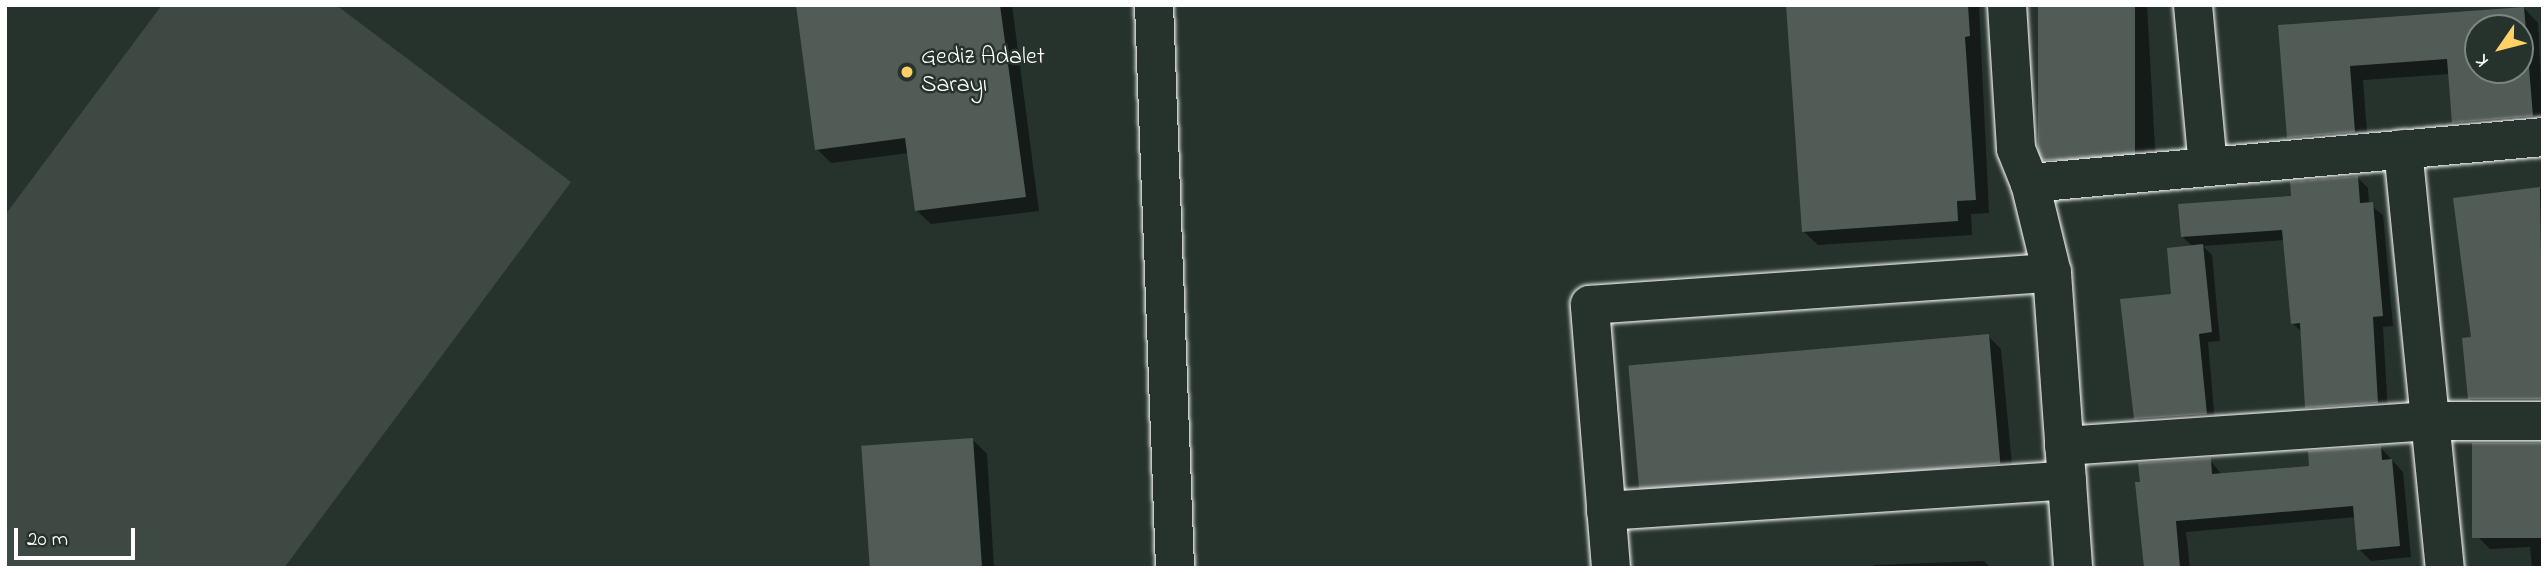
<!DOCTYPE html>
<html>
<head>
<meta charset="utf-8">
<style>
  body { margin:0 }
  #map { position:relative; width:2548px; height:573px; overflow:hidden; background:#26332d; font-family:"Indie Flower",sans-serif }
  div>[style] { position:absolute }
  .green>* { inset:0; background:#3e4944 }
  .shadow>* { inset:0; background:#0007 }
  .building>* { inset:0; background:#515c57; transform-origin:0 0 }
  .roads { filter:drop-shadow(0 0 2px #fff) drop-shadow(0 0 2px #fff) }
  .street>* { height:38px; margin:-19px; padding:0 19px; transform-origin:19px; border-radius:19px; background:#26332d }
  .secondary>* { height:38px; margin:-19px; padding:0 19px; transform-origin:19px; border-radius:19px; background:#26332d }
  .dots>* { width:19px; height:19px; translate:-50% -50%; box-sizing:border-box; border:4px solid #26332d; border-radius:50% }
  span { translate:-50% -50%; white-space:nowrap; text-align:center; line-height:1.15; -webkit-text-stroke:5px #26332d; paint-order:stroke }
  .poi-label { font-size:24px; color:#fff }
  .left { translate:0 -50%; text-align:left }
  .frame { position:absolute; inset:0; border:7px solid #fff; pointer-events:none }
  .north { position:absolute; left:2464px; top:14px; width:70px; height:70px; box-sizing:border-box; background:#26332d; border:2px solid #7d8581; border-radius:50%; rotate:235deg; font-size:19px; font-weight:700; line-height:28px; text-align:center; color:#fff }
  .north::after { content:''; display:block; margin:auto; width:24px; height:32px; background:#ffd166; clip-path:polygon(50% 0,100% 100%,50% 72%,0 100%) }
  .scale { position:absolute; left:14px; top:528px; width:121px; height:32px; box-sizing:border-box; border:4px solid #fff; border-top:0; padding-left:9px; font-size:21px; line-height:24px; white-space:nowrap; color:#fff; -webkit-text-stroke:5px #26332d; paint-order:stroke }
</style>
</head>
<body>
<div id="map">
  <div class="green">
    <i style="clip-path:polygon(162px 5px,336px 5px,571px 182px,284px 568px,5px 568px,5px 215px)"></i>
  </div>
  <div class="shadow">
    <i style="clip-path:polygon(798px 5px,1012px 5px,1039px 211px,931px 224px,916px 210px,909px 153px,831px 163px,817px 149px)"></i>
    <i style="clip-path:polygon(1787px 5px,1979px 5px,1989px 213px,1971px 214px,1972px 235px,1818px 245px,1803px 231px)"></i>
    <i style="clip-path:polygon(2040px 5px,2147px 5px,2156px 165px,2062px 173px,2048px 159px)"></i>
    <i style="clip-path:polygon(evenodd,2524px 8px,2538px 23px,2543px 130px,2468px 137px,2454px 122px,2450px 74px,2363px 80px,2368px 146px,2303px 151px,2289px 137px,2280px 27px,2524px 8px,2478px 28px,2520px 28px,2520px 70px,2478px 70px,2478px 28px)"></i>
    <i style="clip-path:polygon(2357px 177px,2368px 188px,2369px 204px,2383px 215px,2393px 326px,2383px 327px,2388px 413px,2318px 418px,2307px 407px,2303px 333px,2292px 323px,2285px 240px,2203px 246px,2212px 255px,2220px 341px,2208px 342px,2215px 423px,2145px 428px,2136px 418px,2193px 247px,2182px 236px)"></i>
    <i style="clip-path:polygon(2543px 188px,2543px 410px,2481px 410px,2469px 398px,2473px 339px,2455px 200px)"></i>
    <i style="clip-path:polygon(1988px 336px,2001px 349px,2013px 475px,1652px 499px,1639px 486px)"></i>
    <i style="clip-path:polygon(973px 440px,987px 454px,994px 568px,870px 568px)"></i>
    <i style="clip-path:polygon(2543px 445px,2543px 568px,2532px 568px,2530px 547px,2490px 549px,2479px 538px)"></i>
    <i style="clip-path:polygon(2381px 448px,2403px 472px,2411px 557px,2371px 561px,2359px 549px,2356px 517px,2186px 532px,2190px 568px,2145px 568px,2210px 460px,2222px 475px,2311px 468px)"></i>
    <i style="clip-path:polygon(1984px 561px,1991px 568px,1874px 568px,1874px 565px)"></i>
  </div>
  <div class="building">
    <i style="clip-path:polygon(796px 5px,1000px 5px,1026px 197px,915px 211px,905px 138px,815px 150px)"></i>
    <i style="clip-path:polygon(1786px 5px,1968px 5px,1970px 36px,1965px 37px,1976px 200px,1957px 201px,1958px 221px,1802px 232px)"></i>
    <i style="left:2038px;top:5px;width:97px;height:155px"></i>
    <i style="clip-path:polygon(evenodd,2524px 7px,2533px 116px,2452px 123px,2447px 59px,2350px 66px,2355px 132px,2287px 138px,2278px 25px,2524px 7px,2478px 28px,2520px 28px,2520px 70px,2478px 70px,2478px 28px)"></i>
    <i style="clip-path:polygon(2358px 176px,2360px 203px,2373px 202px,2383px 316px,2373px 317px,2378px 403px,2305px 408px,2300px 323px,2291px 324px,2282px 230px,2181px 237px,2178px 204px,2291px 196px,2290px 182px)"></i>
    <i style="clip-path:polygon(2540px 187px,2543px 399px,2468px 399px,2462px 338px,2471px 337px,2453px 198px)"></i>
    <i style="clip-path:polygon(2203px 244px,2212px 332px,2199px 334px,2207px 414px,2134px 419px,2120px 299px,2171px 294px,2167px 248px)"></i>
    <i style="left:1989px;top:334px;width:130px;height:362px;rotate:85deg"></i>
    <i style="left:973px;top:438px;width:130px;height:112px;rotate:86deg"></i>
    <i style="left:2472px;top:443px;width:71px;height:95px"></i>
    <i style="clip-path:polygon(2381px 446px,2382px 460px,2392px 459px,2400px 546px,2357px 550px,2353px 506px,2176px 521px,2180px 568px,2144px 568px,2135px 482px,2140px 482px,2138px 463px,2211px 458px,2212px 474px,2309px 466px,2308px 451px)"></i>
  </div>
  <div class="roads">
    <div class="street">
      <i style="left:2007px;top:5px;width:144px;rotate:86.4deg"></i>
      <i style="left:2016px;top:149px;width:37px;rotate:68deg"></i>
      <i style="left:2030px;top:183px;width:93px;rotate:76.3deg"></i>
      <i style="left:2052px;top:273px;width:296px;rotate:85.9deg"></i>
      <i style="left:2193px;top:5px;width:162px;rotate:84.7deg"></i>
      <i style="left:2403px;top:149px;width:421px;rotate:84.3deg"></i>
      <i style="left:2030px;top:183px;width:515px;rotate:-5.12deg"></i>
      <i style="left:2064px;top:446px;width:367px;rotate:-3.9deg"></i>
      <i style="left:2430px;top:421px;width:113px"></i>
      <i style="left:1606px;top:511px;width:462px;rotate:-3.8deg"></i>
      <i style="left:1611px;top:568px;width:264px;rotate:-94.6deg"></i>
      <i style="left:1590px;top:305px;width:463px;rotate:-4deg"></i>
    </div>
    <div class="secondary">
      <i style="left:1154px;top:5px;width:563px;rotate:87.86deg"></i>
    </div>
  </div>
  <div class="dots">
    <i style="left:907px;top:72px;background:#ffd166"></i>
  </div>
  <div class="poi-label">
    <span class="left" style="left:921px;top:72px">Gediz Adalet<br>Sarayı</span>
  </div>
  <div class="frame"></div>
  <div class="north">K</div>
  <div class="scale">20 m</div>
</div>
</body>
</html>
